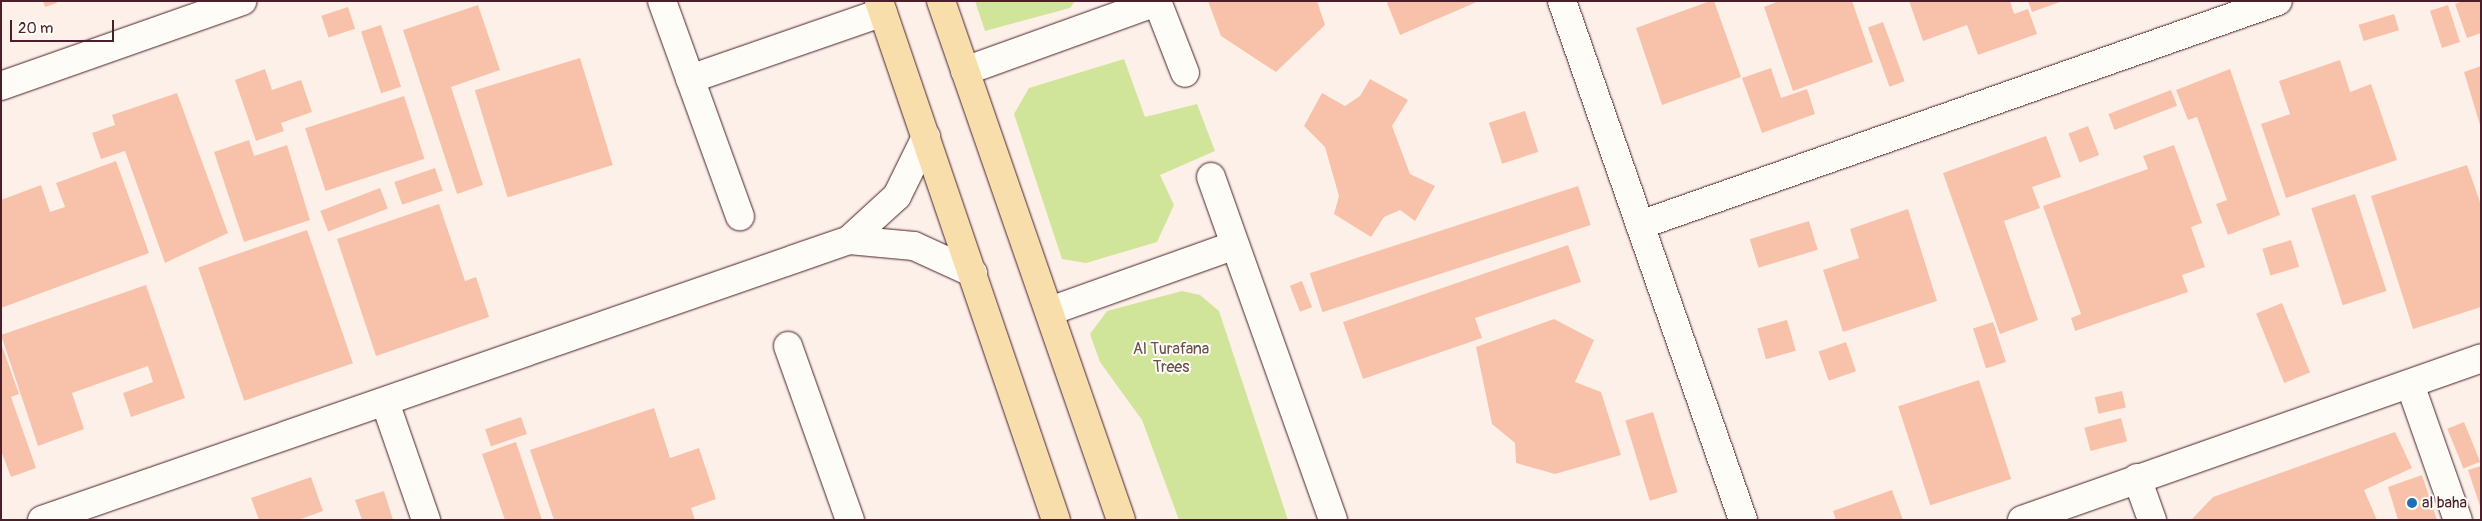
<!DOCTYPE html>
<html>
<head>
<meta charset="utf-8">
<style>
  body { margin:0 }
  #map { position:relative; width:2482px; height:521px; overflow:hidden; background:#fcf0e8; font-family:Pangolin,sans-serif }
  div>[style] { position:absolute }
  .green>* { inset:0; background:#d1e59a }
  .building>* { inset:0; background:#f8c2aa; transform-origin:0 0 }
  .roads { filter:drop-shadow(0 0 1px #4a1f2b) drop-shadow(0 0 1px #4a1f2b) }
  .minor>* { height:28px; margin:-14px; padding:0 14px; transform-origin:14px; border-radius:14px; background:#fdfcf7 }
  .major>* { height:28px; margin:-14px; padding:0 14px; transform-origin:14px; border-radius:14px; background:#f8deab }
  .dots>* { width:14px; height:14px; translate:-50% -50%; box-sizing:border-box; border:2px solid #fdfcf7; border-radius:50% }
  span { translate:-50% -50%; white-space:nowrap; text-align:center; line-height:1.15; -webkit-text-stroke:4px #fdfcf7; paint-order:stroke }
  .park-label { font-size:16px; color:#6c5047 }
  .poi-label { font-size:16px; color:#4a1f2b }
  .left { translate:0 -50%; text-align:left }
  .frame { position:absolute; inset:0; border:2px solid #4a1f2b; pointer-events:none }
  .scale { position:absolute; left:10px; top:20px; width:104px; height:22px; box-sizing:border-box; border:2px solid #4a1f2b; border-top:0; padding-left:6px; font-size:15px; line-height:18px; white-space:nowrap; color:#4a1f2b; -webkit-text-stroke:4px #fdfcf7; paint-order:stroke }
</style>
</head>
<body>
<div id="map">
  <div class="green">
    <i style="clip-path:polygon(975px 1px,1075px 1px,1070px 8px,985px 31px)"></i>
    <i style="clip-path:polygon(1124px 59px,1145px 117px,1197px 104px,1215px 151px,1160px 175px,1174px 205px,1157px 242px,1086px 263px,1062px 259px,1014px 114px,1029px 88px)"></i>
    <i style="clip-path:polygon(1182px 291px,1200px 295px,1219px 311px,1288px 520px,1179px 520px,1142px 420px,1100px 362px,1090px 334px,1107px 311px)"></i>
  </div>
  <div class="building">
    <i style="clip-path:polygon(43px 1px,56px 1px,57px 3px,45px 7px)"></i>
    <i style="clip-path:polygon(1208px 1px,1317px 1px,1325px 25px,1276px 72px,1221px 36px)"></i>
    <i style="clip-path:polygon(1479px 1px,1400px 35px,1387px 3px,1390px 1px)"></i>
    <i style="clip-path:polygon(1710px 1px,1714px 1px,1741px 77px,1662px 105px,1636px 28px)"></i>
    <i style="clip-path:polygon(1779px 1px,1852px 1px,1873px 62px,1793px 91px,1764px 7px)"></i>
    <i style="clip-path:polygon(1909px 1px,2010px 1px,2014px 14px,2028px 9px,2037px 34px,1978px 55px,1967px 25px,1923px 41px)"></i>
    <i style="clip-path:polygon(2028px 1px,2063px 1px,2032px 12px)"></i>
    <i style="clip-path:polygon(2463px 1px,2481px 1px,2481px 33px,2467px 38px,2455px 4px)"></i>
    <i style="clip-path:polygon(478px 5px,500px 70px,451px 87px,483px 185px,457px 194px,403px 30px)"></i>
    <i style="left:2448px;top:5px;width:39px;height:19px;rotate:72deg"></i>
    <i style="left:348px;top:7px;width:23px;height:28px;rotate:72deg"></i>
    <i style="left:2394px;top:14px;width:17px;height:37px;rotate:73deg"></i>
    <i style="left:1883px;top:22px;width:63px;height:16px;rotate:70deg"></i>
    <i style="left:381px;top:25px;width:65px;height:21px;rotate:72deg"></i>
    <i style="left:580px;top:58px;width:112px;height:110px;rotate:73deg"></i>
    <i style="clip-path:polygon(2340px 60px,2350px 92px,2371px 84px,2397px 160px,2286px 198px,2261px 124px,2290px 114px,2279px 81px)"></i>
    <i style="clip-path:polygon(2481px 66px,2481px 125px,2480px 125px,2464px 72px)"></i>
    <i style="clip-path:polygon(1771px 68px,1781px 98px,1807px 89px,1815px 114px,1762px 133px,1742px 78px)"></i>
    <i style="clip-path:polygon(265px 69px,272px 90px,301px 80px,312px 112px,281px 123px,284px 131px,256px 141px,235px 80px)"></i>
    <i style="clip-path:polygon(2230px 69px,2280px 215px,2228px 235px,2216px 204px,2227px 200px,2197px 117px,2188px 120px,2176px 90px)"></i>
    <i style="clip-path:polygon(1370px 79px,1408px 100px,1392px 126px,1410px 174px,1435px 186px,1415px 221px,1400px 210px,1384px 217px,1371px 237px,1334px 214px,1339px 196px,1325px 147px,1304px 126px,1322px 93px,1345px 106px,1360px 96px)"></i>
    <i style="left:2171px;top:90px;width:17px;height:67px;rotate:69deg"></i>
    <i style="clip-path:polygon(177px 93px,228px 233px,165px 263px,125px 151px,101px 159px,92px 133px,115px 125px,112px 115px)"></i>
    <i style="left:404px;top:96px;width:66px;height:104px;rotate:72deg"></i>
    <i style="left:1525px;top:111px;width:43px;height:38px;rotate:72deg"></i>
    <i style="left:2088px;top:126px;width:31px;height:21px;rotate:69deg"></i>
    <i style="clip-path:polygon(2046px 136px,2061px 177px,2032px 187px,2040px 208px,2004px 221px,2038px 320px,2000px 334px,1943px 173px)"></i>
    <i style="clip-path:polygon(249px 140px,254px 156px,287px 145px,310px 220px,244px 242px,214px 152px)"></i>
    <i style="clip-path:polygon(2174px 145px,2202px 223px,2191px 227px,2205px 267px,2182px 275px,2188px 292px,2075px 331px,2071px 318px,2081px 314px,2043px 206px,2148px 169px,2143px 156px)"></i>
    <i style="clip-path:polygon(116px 161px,149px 253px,1px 308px,1px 200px,41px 185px,50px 212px,65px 207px,56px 183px)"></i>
    <i style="clip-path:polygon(2467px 165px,2481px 205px,2481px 307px,2413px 329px,2371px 196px)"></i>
    <i style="left:435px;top:168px;width:24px;height:43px;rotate:71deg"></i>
    <i style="left:1578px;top:186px;width:41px;height:282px;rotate:72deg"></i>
    <i style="left:380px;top:188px;width:22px;height:64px;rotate:69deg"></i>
    <i style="left:2355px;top:194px;width:102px;height:46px;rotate:72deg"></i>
    <i style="clip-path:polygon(439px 204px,465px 281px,476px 277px,489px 317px,376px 356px,337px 239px)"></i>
    <i style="clip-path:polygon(1908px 209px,1937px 301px,1843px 332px,1823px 270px,1859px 258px,1850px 229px)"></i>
    <i style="left:1809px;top:221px;width:30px;height:62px;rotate:73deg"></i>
    <i style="left:307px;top:230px;width:141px;height:115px;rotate:71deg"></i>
    <i style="left:2291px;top:240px;width:28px;height:30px;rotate:73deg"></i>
    <i style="clip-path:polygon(1568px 245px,1581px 282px,1475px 318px,1482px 338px,1363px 379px,1343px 322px)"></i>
    <i style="left:1302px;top:281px;width:28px;height:13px;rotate:69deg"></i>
    <i style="clip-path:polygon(146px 285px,185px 398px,131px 417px,123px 393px,153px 382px,148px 366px,72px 393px,84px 429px,38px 446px,1px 335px)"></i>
    <i style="left:2282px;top:303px;width:75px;height:28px;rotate:68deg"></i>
    <i style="clip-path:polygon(1554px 319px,1594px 340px,1575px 382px,1601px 392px,1621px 455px,1555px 474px,1516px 463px,1515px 443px,1492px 424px,1476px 347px)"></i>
    <i style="left:1787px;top:320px;width:32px;height:31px;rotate:74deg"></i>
    <i style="left:1993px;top:322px;width:42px;height:21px;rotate:72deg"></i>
    <i style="left:1846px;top:342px;width:31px;height:29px;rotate:71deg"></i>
    <i style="clip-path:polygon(2px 346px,19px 394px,11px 397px,36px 468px,11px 477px,1px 451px)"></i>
    <i style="left:1979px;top:380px;width:104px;height:85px;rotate:72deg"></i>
    <i style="left:2122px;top:391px;width:17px;height:28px;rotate:77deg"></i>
    <i style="clip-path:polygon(654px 408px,670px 458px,699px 448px,716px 499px,691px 508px,695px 520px,554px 520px,530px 450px)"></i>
    <i style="left:1653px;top:412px;width:84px;height:29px;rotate:73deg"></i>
    <i style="left:521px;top:417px;width:18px;height:38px;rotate:71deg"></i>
    <i style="left:2121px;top:418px;width:24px;height:38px;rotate:75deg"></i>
    <i style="left:2464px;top:422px;width:43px;height:18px;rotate:68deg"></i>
    <i style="clip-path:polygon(2395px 432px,2412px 468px,2364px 490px,2377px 520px,2191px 520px,2213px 497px)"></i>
    <i style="clip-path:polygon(516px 442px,542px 520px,505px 520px,482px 454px)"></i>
    <i style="clip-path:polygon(2481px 466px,2481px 506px,2480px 506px,2468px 470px)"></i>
    <i style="clip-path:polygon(2422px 475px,2437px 520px,2398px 520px,2388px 487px)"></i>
    <i style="clip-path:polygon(311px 477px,323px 511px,298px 520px,259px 520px,251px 498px)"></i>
    <i style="clip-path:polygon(1892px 490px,1903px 520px,1836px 520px,1833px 511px)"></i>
    <i style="clip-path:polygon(384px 491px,393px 520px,362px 520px,355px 500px)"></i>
  </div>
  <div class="roads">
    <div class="minor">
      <i style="left:662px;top:1px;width:229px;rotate:70.1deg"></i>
      <i style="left:1157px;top:1px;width:77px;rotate:68.7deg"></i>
      <i style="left:1562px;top:1px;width:550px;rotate:70.77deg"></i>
      <i style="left:965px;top:71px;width:204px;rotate:-19.8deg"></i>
      <i style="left:690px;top:79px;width:204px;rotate:-19.1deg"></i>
      <i style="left:1px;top:86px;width:256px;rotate:-19.4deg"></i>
      <i style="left:1211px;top:177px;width:364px;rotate:70.4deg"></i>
      <i style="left:1640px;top:225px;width:676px;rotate:-19.35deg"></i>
      <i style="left:849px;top:240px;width:65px;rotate:5.3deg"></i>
      <i style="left:914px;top:246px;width:65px;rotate:24.6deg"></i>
      <i style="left:1050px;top:311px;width:196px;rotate:-19.6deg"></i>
      <i style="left:788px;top:346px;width:185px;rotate:70.4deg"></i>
      <i style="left:2410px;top:384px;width:144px;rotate:70.6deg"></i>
      <i style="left:385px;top:402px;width:125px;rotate:70.8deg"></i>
      <i style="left:2137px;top:478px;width:45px;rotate:70.3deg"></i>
      <i style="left:42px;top:520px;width:854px;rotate:-19.13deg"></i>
      <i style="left:849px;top:240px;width:65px;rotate:-42.5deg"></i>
      <i style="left:897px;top:196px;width:66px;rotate:-63.8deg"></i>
      <i style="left:2022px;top:520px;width:487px;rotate:-19.4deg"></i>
    </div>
    <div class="major">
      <i style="left:879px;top:1px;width:548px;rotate:71.17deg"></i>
      <i style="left:941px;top:1px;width:549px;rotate:70.87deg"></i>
    </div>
  </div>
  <div class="dots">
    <i style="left:2412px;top:503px;background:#1f6fb2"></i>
  </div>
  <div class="park-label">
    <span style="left:1171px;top:358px">Al Turafana<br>Trees</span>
  </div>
  <div class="poi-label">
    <span class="left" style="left:2422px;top:503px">al baha</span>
  </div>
  <div class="frame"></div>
  <div class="scale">20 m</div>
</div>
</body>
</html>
